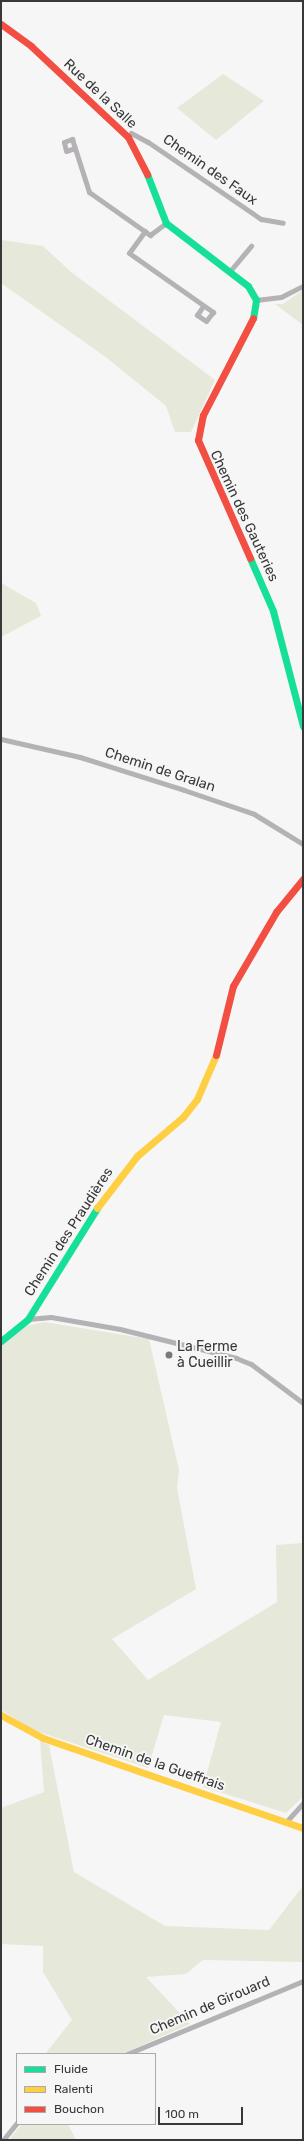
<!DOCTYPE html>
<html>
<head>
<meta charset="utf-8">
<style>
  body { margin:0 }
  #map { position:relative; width:304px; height:2141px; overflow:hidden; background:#f6f6f7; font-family:Rubik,sans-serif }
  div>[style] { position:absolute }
  .green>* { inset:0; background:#e6e8da }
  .street>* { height:5px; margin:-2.5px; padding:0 2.5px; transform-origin:2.5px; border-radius:2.5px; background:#b5b2b6 }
  .fast>* { height:7px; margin:-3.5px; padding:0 3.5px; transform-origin:3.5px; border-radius:3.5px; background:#16e098 }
  .slow>* { height:7px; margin:-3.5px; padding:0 3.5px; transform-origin:3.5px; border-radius:3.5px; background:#ffcf43 }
  .jam>* { height:7px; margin:-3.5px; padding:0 3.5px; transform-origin:3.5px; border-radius:3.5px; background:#f24e42 }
  .dots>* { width:11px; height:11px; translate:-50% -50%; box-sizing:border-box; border:2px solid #f6f6f7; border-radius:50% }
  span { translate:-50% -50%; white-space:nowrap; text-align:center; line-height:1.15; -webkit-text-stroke:4px #f6f6f7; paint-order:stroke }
  .street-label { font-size:14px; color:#383838 }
  .poi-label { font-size:14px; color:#383838 }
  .left { translate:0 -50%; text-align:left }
  .frame { position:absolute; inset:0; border:2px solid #383838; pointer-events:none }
  .legend { position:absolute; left:16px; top:2053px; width:140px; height:72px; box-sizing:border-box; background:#f6f6f7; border:1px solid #aaaaab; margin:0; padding:5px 7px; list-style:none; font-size:12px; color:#383838 }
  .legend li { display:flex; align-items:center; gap:8px; height:20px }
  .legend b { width:20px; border:1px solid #aaaaab }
  .scale { position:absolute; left:158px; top:2107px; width:85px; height:18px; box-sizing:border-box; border:2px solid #383838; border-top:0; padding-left:5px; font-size:12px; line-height:14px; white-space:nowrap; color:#383838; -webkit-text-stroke:3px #f6f6f7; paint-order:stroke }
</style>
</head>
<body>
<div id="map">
  <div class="green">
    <i style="clip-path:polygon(223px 74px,264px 101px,216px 140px,177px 108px)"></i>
    <i style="clip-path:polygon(1px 240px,43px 246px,71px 272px,215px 380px,191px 432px,175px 432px,166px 406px,107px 358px,1px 283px)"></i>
    <i style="clip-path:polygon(303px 290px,303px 325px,275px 304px,283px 304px)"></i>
    <i style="clip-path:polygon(1px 583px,36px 603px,41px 616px,1px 637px)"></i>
    <i style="clip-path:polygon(44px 1322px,149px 1339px,179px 1470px,177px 1488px,196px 1589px,112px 1639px,148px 1680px,277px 1602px,276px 1545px,303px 1543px,303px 1797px,286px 1813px,203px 1787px,221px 1722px,164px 1715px,148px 1768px,33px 1730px,1px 1710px,1px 1345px,26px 1326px)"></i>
    <i style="clip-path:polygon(40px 1741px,49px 1745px,74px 1872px,165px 1926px,269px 1930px,303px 1886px,303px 1962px,203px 1960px,186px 1974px,146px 1977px,190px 2024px,122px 2054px,45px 2054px,72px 2020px,43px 1972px,43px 1946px,1px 1944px,1px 1808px,44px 1792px)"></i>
    <i style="clip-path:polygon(22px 2124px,68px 2124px,76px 2140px,9px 2140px)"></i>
  </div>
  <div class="street">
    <i style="left:128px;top:137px;width:5px;rotate:-53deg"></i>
    <i style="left:131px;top:133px;width:19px;rotate:28deg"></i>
    <i style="left:148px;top:142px;width:137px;rotate:34.3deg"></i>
    <i style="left:261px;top:219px;width:22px;rotate:10deg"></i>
    <i style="left:75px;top:148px;width:9px;rotate:162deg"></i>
    <i style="left:66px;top:151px;width:9px;rotate:-103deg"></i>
    <i style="left:64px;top:142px;width:9px;rotate:-21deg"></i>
    <i style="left:72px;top:139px;width:56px;rotate:72.2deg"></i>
    <i style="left:89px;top:192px;width:75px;rotate:35.2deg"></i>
    <i style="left:150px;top:235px;width:20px;rotate:-37deg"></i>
    <i style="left:145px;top:231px;width:27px;rotate:126deg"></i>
    <i style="left:129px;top:253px;width:103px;rotate:35.1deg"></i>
    <i style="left:213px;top:312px;width:11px;rotate:128deg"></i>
    <i style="left:206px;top:321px;width:11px;rotate:-146deg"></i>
    <i style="left:197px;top:315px;width:11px;rotate:-56deg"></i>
    <i style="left:230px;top:271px;width:33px;rotate:-50deg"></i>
    <i style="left:256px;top:300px;width:25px;rotate:-7deg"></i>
    <i style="left:281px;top:297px;width:25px;rotate:-27deg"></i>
    <i style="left:1px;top:739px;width:81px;rotate:12.8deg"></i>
    <i style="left:80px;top:757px;width:109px;rotate:17.6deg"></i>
    <i style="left:184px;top:790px;width:74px;rotate:18.9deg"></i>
    <i style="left:254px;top:814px;width:57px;rotate:31.5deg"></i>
    <i style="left:28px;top:1319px;width:23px;rotate:-5deg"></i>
    <i style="left:51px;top:1317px;width:70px;rotate:9.9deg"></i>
    <i style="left:120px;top:1329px;width:120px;rotate:14deg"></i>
    <i style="left:236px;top:1358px;width:16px;rotate:22deg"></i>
    <i style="left:251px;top:1364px;width:65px;rotate:36.9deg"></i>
    <i style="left:286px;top:1822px;width:25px;rotate:-48deg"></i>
    <i style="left:127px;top:2054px;width:191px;rotate:-22.5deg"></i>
    <i style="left:3px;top:2140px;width:22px;rotate:-51deg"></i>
  </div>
  <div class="fast">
    <i style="left:147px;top:174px;width:53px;rotate:68.8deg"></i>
    <i style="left:166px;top:223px;width:103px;rotate:37.5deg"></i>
    <i style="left:248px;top:286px;width:16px;rotate:60deg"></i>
    <i style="left:256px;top:300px;width:18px;rotate:99deg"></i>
    <i style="left:250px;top:558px;width:58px;rotate:66.5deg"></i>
    <i style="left:273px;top:611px;width:119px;rotate:75.4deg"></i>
    <i style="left:1px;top:1341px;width:35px;rotate:-39deg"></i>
    <i style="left:28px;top:1319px;width:131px;rotate:-58.1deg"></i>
  </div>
  <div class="slow">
    <i style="left:97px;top:1208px;width:66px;rotate:-52.4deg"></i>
    <i style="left:137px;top:1156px;width:60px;rotate:-40.3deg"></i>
    <i style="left:183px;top:1117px;width:23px;rotate:-52deg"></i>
    <i style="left:197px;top:1099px;width:48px;rotate:-66.6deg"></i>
    <i style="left:1px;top:1715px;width:48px;rotate:28.7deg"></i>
    <i style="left:43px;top:1738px;width:275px;rotate:19.1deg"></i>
  </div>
  <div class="jam">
    <i style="left:1px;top:24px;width:37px;rotate:36deg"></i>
    <i style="left:31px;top:46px;width:133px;rotate:43.2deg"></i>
    <i style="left:128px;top:137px;width:42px;rotate:62.8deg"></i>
    <i style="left:250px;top:558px;width:129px;rotate:-113.8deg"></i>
    <i style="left:198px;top:440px;width:25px;rotate:-79deg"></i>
    <i style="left:203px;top:415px;width:109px;rotate:-62.7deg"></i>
    <i style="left:216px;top:1055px;width:71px;rotate:-76.2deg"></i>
    <i style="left:233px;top:986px;width:86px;rotate:-59.8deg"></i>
    <i style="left:276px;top:912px;width:43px;rotate:-50.7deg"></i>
  </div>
  <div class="dots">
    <i style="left:169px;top:1355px;background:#7a7a7b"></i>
  </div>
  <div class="street-label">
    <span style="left:100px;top:94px;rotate:43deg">Rue de la Salle</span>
    <span style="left:210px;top:170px;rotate:35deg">Chemin des Faux</span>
    <span style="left:244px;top:516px;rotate:65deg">Chemin des Gauteries</span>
    <span style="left:160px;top:770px;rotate:18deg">Chemin de Gralan</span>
    <span style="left:69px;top:1232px;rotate:-57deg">Chemin des Praudières</span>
    <span style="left:155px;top:1763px;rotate:19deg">Chemin de la Gueffrais</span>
    <span style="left:210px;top:2006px;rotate:-23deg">Chemin de Girouard</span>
  </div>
  <div class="poi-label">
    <span class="left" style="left:177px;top:1355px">La Ferme<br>à Cueillir</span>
  </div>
  <div class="frame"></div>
  <ul class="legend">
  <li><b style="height:5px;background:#16e098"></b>Fluide</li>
  <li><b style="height:5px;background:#ffcf43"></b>Ralenti</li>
  <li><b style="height:5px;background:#f24e42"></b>Bouchon</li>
  </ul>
  <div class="scale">100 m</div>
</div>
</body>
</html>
